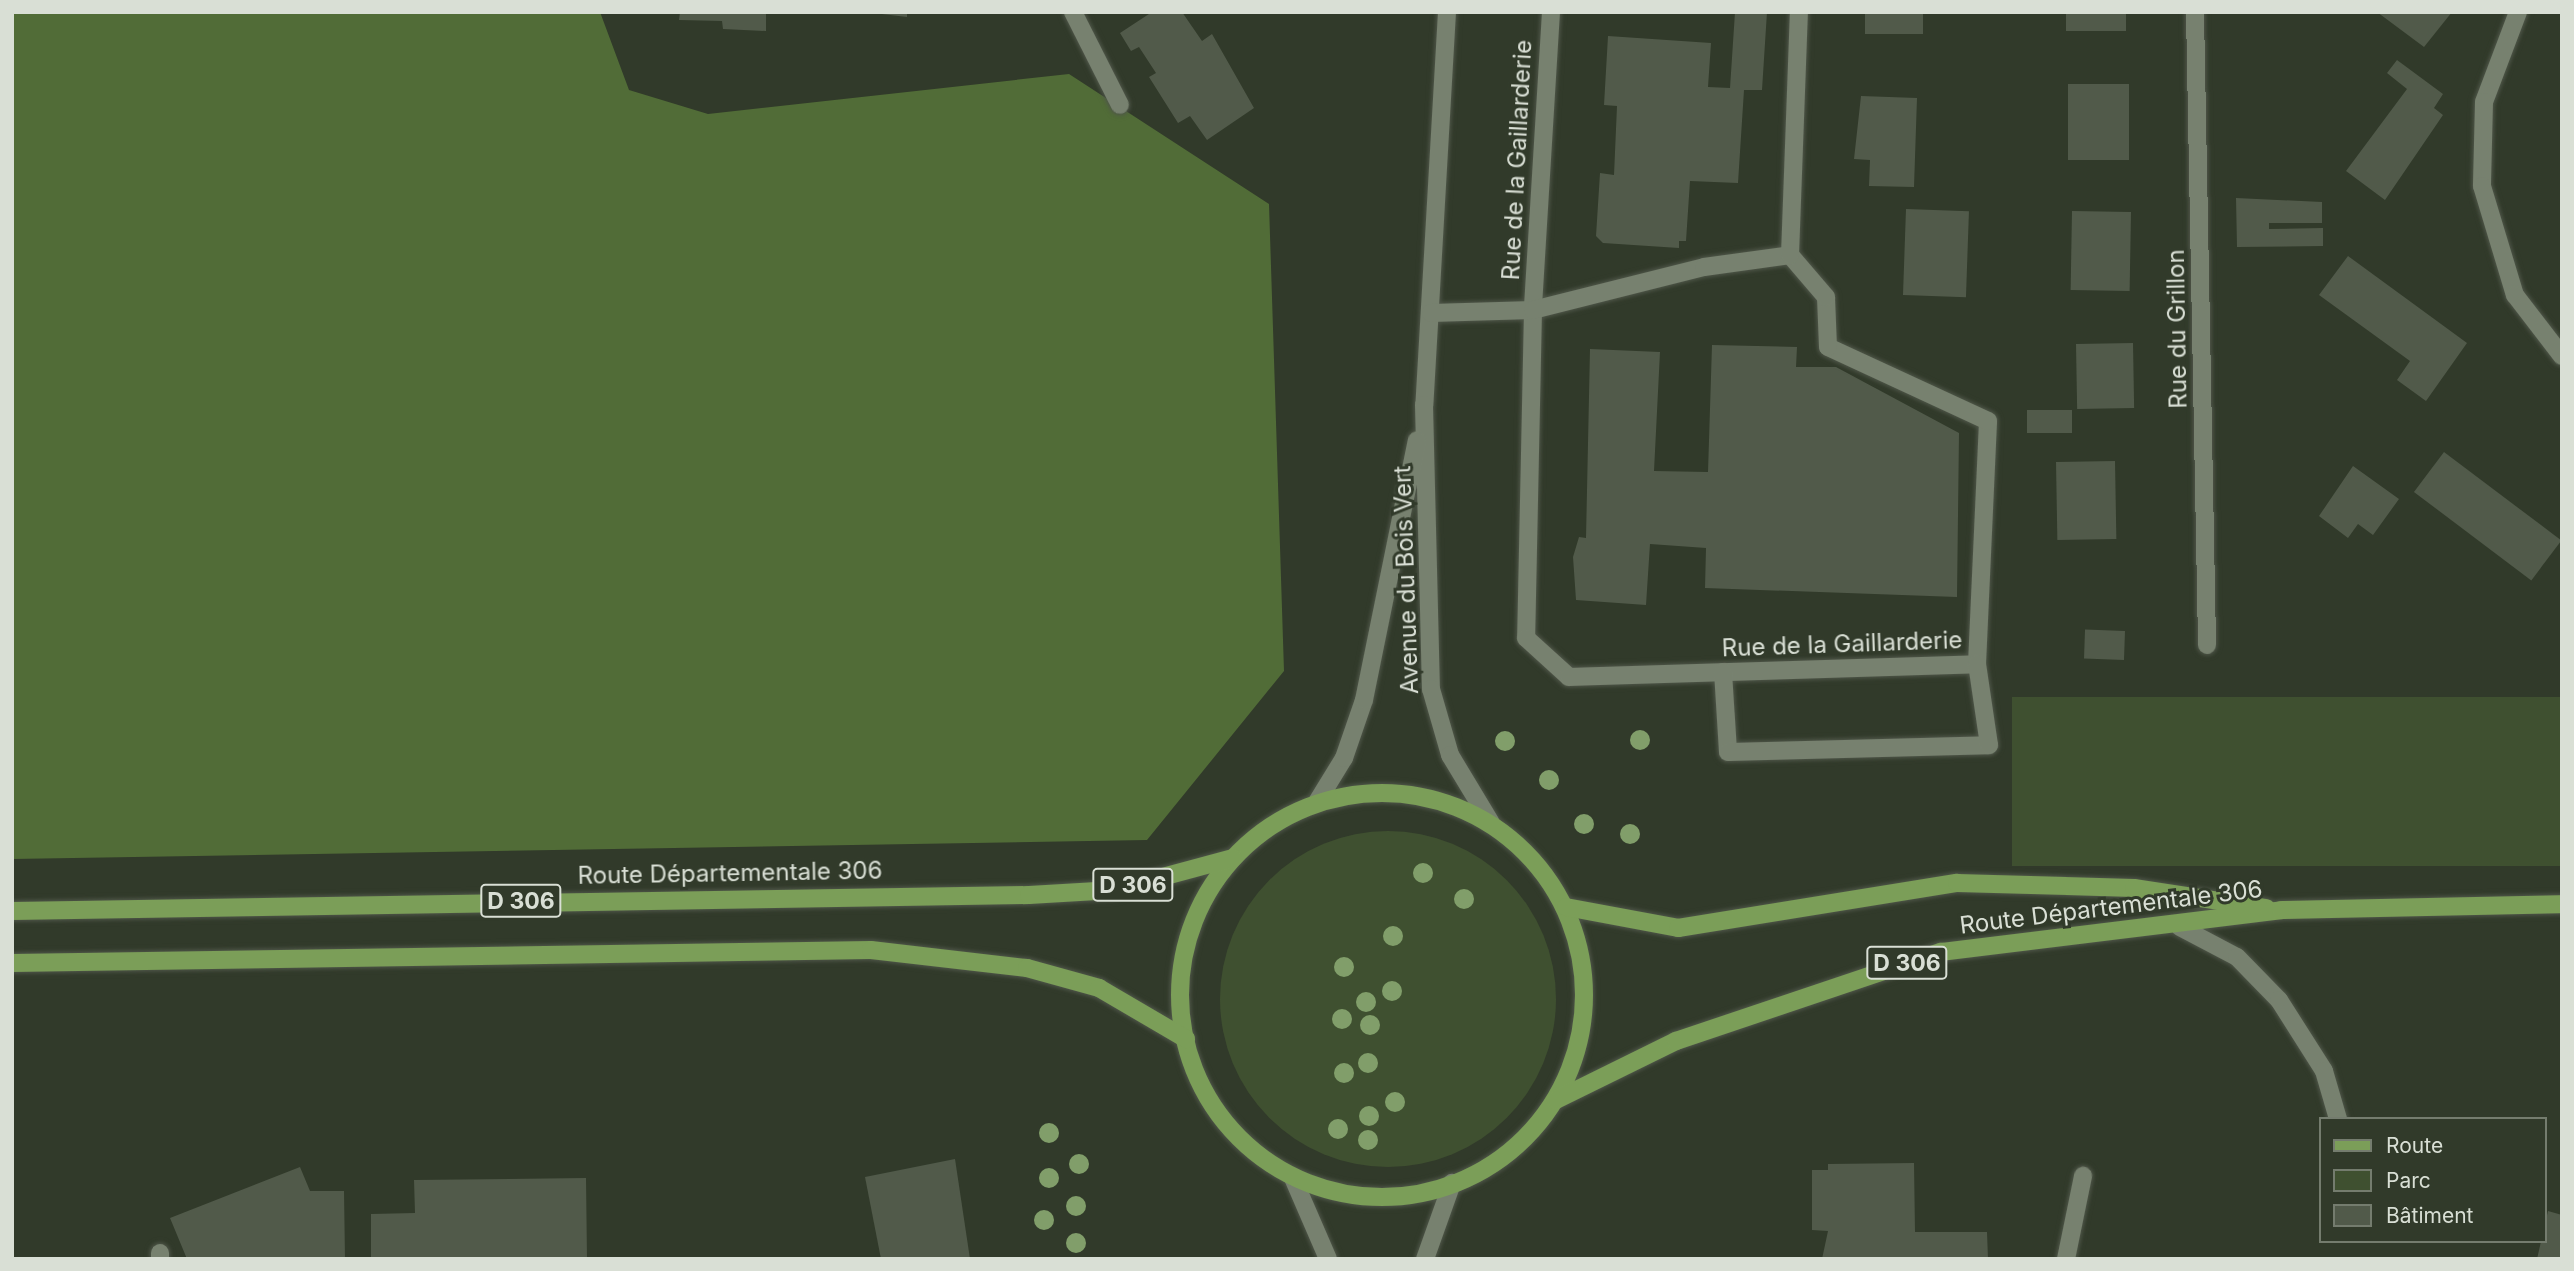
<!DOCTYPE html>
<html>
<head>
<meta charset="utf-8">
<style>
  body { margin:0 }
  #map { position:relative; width:2574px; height:1271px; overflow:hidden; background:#313a2a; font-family:Inter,sans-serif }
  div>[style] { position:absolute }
  .green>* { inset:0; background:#3f5030; transform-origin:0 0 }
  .round { border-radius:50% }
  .forest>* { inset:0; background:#516c37 }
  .building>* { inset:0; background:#515a4a; transform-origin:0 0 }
  .roads { filter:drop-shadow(0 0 2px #4f5649) drop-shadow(0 0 2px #4f5649) }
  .minor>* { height:18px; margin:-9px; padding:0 9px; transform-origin:9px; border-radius:9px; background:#77816f }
  .major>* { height:18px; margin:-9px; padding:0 9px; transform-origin:9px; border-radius:9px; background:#7b9e58 }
  .major>.ring { margin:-9px; padding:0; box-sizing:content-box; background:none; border:18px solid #7b9e58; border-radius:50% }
  .trees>* { width:20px; height:20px; margin:-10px; border-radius:50%; background:#819e6a }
  span { translate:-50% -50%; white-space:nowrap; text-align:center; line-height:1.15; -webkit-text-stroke:6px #313a2a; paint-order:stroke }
  .shield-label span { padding:2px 5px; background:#313a2a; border:2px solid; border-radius:5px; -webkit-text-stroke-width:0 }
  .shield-label { font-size:23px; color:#d9dfd5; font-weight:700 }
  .street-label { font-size:24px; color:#d9dfd5 }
  .frame { position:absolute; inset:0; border:14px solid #d9dfd5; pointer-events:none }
  .legend { position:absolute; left:2319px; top:1117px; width:228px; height:126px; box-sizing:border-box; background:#313a2a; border:2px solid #747c6e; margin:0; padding:9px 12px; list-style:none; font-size:21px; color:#d9dfd5 }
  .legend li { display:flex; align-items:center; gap:14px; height:35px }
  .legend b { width:35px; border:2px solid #747c6e }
</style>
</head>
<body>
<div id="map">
  <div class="green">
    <i style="left:2562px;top:697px;width:169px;height:550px;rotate:90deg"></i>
    <i class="round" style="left:1220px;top:831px;width:336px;height:336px"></i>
  </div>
  <div class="forest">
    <i style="clip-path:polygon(12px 12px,600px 12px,629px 90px,708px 114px,1069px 74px,1269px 204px,1284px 671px,1147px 840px,12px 859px)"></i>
  </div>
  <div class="building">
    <i style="clip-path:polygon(680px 12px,766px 12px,766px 31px,723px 29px,722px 21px,679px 20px)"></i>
    <i style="clip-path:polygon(865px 12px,907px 12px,907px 17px)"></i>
    <i style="clip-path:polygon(1152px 12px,1182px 12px,1202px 41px,1212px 34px,1254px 108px,1207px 140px,1190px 116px,1178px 123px,1149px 77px,1156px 73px,1139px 47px,1131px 51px,1120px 33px)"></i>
    <i style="clip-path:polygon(1735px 12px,1767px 12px,1762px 90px,1744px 90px,1738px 183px,1690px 181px,1686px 241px,1679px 241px,1679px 248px,1603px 243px,1596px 236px,1600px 173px,1614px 175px,1617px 106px,1604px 105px,1608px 36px,1711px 43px,1708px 87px,1730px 88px)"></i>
    <i style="left:1865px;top:12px;width:58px;height:22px"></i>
    <i style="left:2066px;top:12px;width:60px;height:19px"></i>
    <i style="clip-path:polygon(2377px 12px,2452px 12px,2424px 47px)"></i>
    <i style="clip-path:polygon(2397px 60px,2443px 94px,2434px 108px,2443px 115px,2385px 200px,2346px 171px,2407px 89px,2387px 73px)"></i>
    <i style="left:2068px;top:84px;width:61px;height:76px"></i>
    <i style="clip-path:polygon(1861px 96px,1917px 98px,1914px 187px,1869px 186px,1870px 160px,1854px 159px)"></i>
    <i style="clip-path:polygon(2236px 198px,2322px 202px,2322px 223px,2269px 223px,2269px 229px,2323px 228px,2323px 246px,2237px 247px)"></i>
    <i style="left:1906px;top:209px;width:63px;height:86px;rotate:2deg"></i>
    <i style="left:2072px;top:211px;width:59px;height:79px;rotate:1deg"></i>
    <i style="clip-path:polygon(2348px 256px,2467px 343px,2426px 401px,2397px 380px,2410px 361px,2319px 295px)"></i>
    <i style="left:2133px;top:343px;width:65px;height:57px;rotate:89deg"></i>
    <i style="clip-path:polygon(1712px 345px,1797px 347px,1796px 367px,1836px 367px,1959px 433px,1957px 597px,1705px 588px,1706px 548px,1650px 544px,1646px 605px,1576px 600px,1573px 557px,1579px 537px,1586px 538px,1590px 349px,1660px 352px,1654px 471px,1708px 472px)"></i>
    <i style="left:2072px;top:410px;width:23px;height:45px;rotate:90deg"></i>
    <i style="left:2444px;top:452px;width:147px;height:50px;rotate:37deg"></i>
    <i style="left:2115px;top:461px;width:78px;height:59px;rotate:89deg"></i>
    <i style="clip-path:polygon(2353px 466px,2399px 499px,2373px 535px,2358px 524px,2348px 538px,2319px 516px)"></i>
    <i style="left:2125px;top:631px;width:29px;height:40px;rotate:92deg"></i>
    <i style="clip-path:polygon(955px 1159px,970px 1259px,881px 1259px,865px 1177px)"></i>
    <i style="clip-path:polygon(1914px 1163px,1915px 1232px,1987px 1232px,1988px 1259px,1822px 1259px,1828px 1231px,1812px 1230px,1812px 1170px,1828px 1170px,1828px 1164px)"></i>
    <i style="clip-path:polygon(300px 1167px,310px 1191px,344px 1191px,345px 1259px,187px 1259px,170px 1218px)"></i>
    <i style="clip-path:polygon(586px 1178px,587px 1259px,371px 1259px,371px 1214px,415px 1213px,414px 1180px)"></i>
    <i style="clip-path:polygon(2548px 1211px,2562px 1215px,2562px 1259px,2537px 1259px)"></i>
  </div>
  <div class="roads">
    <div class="minor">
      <i style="left:1073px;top:12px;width:104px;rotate:63.2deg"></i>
      <i style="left:1447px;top:12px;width:394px;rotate:93.3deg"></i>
      <i style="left:1424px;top:405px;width:284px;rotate:88.6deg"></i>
      <i style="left:1431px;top:689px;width:69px;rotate:73.9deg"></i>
      <i style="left:1450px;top:755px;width:79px;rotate:58.9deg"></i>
      <i style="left:1551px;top:12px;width:299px;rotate:93.5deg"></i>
      <i style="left:1533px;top:310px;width:328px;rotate:91.2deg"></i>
      <i style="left:1526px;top:638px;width:58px;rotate:42.2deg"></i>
      <i style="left:1569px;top:677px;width:408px;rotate:-1.8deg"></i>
      <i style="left:1977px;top:664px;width:243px;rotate:-87.4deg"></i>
      <i style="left:1988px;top:421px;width:176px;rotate:-155.2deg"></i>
      <i style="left:1828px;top:347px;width:50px;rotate:-92.3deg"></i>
      <i style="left:1826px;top:297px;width:55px;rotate:-130.6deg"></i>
      <i style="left:2195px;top:12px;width:633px;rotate:88.91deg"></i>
      <i style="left:2518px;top:12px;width:96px;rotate:110.7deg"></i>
      <i style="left:2484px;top:102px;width:84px;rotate:91.4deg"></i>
      <i style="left:2482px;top:186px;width:114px;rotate:73.2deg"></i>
      <i style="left:2515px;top:295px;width:77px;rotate:52.4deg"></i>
      <i style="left:1431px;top:313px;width:102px;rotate:-1.7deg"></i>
      <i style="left:1533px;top:310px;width:176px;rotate:-14.1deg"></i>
      <i style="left:1704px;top:267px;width:87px;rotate:-7.9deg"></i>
      <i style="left:1790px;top:255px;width:243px;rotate:-87.9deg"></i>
      <i style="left:1723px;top:672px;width:80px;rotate:86.4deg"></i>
      <i style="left:1728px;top:752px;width:261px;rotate:-1.5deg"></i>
      <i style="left:1989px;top:745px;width:82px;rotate:-98.4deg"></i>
      <i style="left:1317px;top:802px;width:52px;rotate:-58.5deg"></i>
      <i style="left:1344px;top:758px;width:61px;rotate:-71deg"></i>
      <i style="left:1364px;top:700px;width:265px;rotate:-78.5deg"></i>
      <i style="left:2180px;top:927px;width:64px;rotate:27.8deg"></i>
      <i style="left:2237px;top:957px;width:60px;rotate:45.7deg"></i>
      <i style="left:2279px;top:1000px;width:84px;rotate:57.6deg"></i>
      <i style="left:2324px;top:1071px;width:50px;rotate:73.7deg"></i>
      <i style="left:1293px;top:1178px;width:88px;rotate:66.6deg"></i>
      <i style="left:160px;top:1253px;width:6px;rotate:90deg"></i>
      <i style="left:1425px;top:1259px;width:81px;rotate:-70.4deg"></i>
      <i style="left:2066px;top:1259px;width:85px;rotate:-78.4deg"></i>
    </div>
    <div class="major">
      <i class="ring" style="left:1180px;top:793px;width:386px;height:386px"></i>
      <i style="left:1566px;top:907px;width:114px;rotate:10.6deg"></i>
      <i style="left:1678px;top:928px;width:283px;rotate:-9.2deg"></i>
      <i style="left:1957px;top:883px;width:177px;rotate:1.6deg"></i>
      <i style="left:2134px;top:888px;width:134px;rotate:8.6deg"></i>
      <i style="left:12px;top:911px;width:1017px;rotate:-0.9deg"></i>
      <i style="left:1029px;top:895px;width:85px;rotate:-3.4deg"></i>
      <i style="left:1114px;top:890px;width:123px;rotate:-15.1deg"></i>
      <i style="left:12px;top:963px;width:859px;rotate:-0.87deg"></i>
      <i style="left:871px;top:950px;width:157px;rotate:6.6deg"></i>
      <i style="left:1027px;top:968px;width:75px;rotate:15.5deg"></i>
      <i style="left:1099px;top:988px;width:101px;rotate:30.4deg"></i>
      <i style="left:1556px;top:1100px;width:134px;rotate:-26.2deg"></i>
      <i style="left:1676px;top:1041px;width:280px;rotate:-18.6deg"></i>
      <i style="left:1941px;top:952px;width:343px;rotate:-7deg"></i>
      <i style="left:2281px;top:910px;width:281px;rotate:-1.2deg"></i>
    </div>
  </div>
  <div class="trees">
    <i style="left:1640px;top:740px"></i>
    <i style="left:1505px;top:741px"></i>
    <i style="left:1549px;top:780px"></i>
    <i style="left:1584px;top:824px"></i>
    <i style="left:1630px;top:834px"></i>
    <i style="left:1423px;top:873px"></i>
    <i style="left:1464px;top:899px"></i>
    <i style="left:1393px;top:936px"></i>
    <i style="left:1344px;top:967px"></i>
    <i style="left:1392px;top:991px"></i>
    <i style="left:1366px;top:1002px"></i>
    <i style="left:1342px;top:1019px"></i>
    <i style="left:1370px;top:1025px"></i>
    <i style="left:1368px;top:1063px"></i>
    <i style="left:1344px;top:1073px"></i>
    <i style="left:1395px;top:1102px"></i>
    <i style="left:1369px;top:1116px"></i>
    <i style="left:1338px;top:1129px"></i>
    <i style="left:1049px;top:1133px"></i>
    <i style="left:1368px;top:1140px"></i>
    <i style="left:1079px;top:1164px"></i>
    <i style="left:1049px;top:1178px"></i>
    <i style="left:1076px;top:1206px"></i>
    <i style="left:1044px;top:1220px"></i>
    <i style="left:1076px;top:1243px"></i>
  </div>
  <div class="shield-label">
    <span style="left:1133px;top:885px">D 306</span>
    <span style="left:521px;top:901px">D 306</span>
    <span style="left:1907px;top:963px">D 306</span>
  </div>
  <div class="street-label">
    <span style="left:1517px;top:160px;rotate:-87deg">Rue de la Gaillarderie</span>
    <span style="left:2177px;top:329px;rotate:-91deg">Rue du Grillon</span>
    <span style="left:1406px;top:580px;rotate:-92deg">Avenue du Bois Vert</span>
    <span style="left:1842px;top:644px;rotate:-2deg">Rue de la Gaillarderie</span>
    <span style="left:730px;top:873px;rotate:-1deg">Route Départementale 306</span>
    <span style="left:2111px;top:907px;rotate:-7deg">Route Départementale 306</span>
  </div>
  <div class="frame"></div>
  <ul class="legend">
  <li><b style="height:9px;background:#7b9e58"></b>Route</li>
  <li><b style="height:19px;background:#3f5030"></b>Parc</li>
  <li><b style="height:19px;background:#515a4a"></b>Bâtiment</li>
  </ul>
</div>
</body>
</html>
